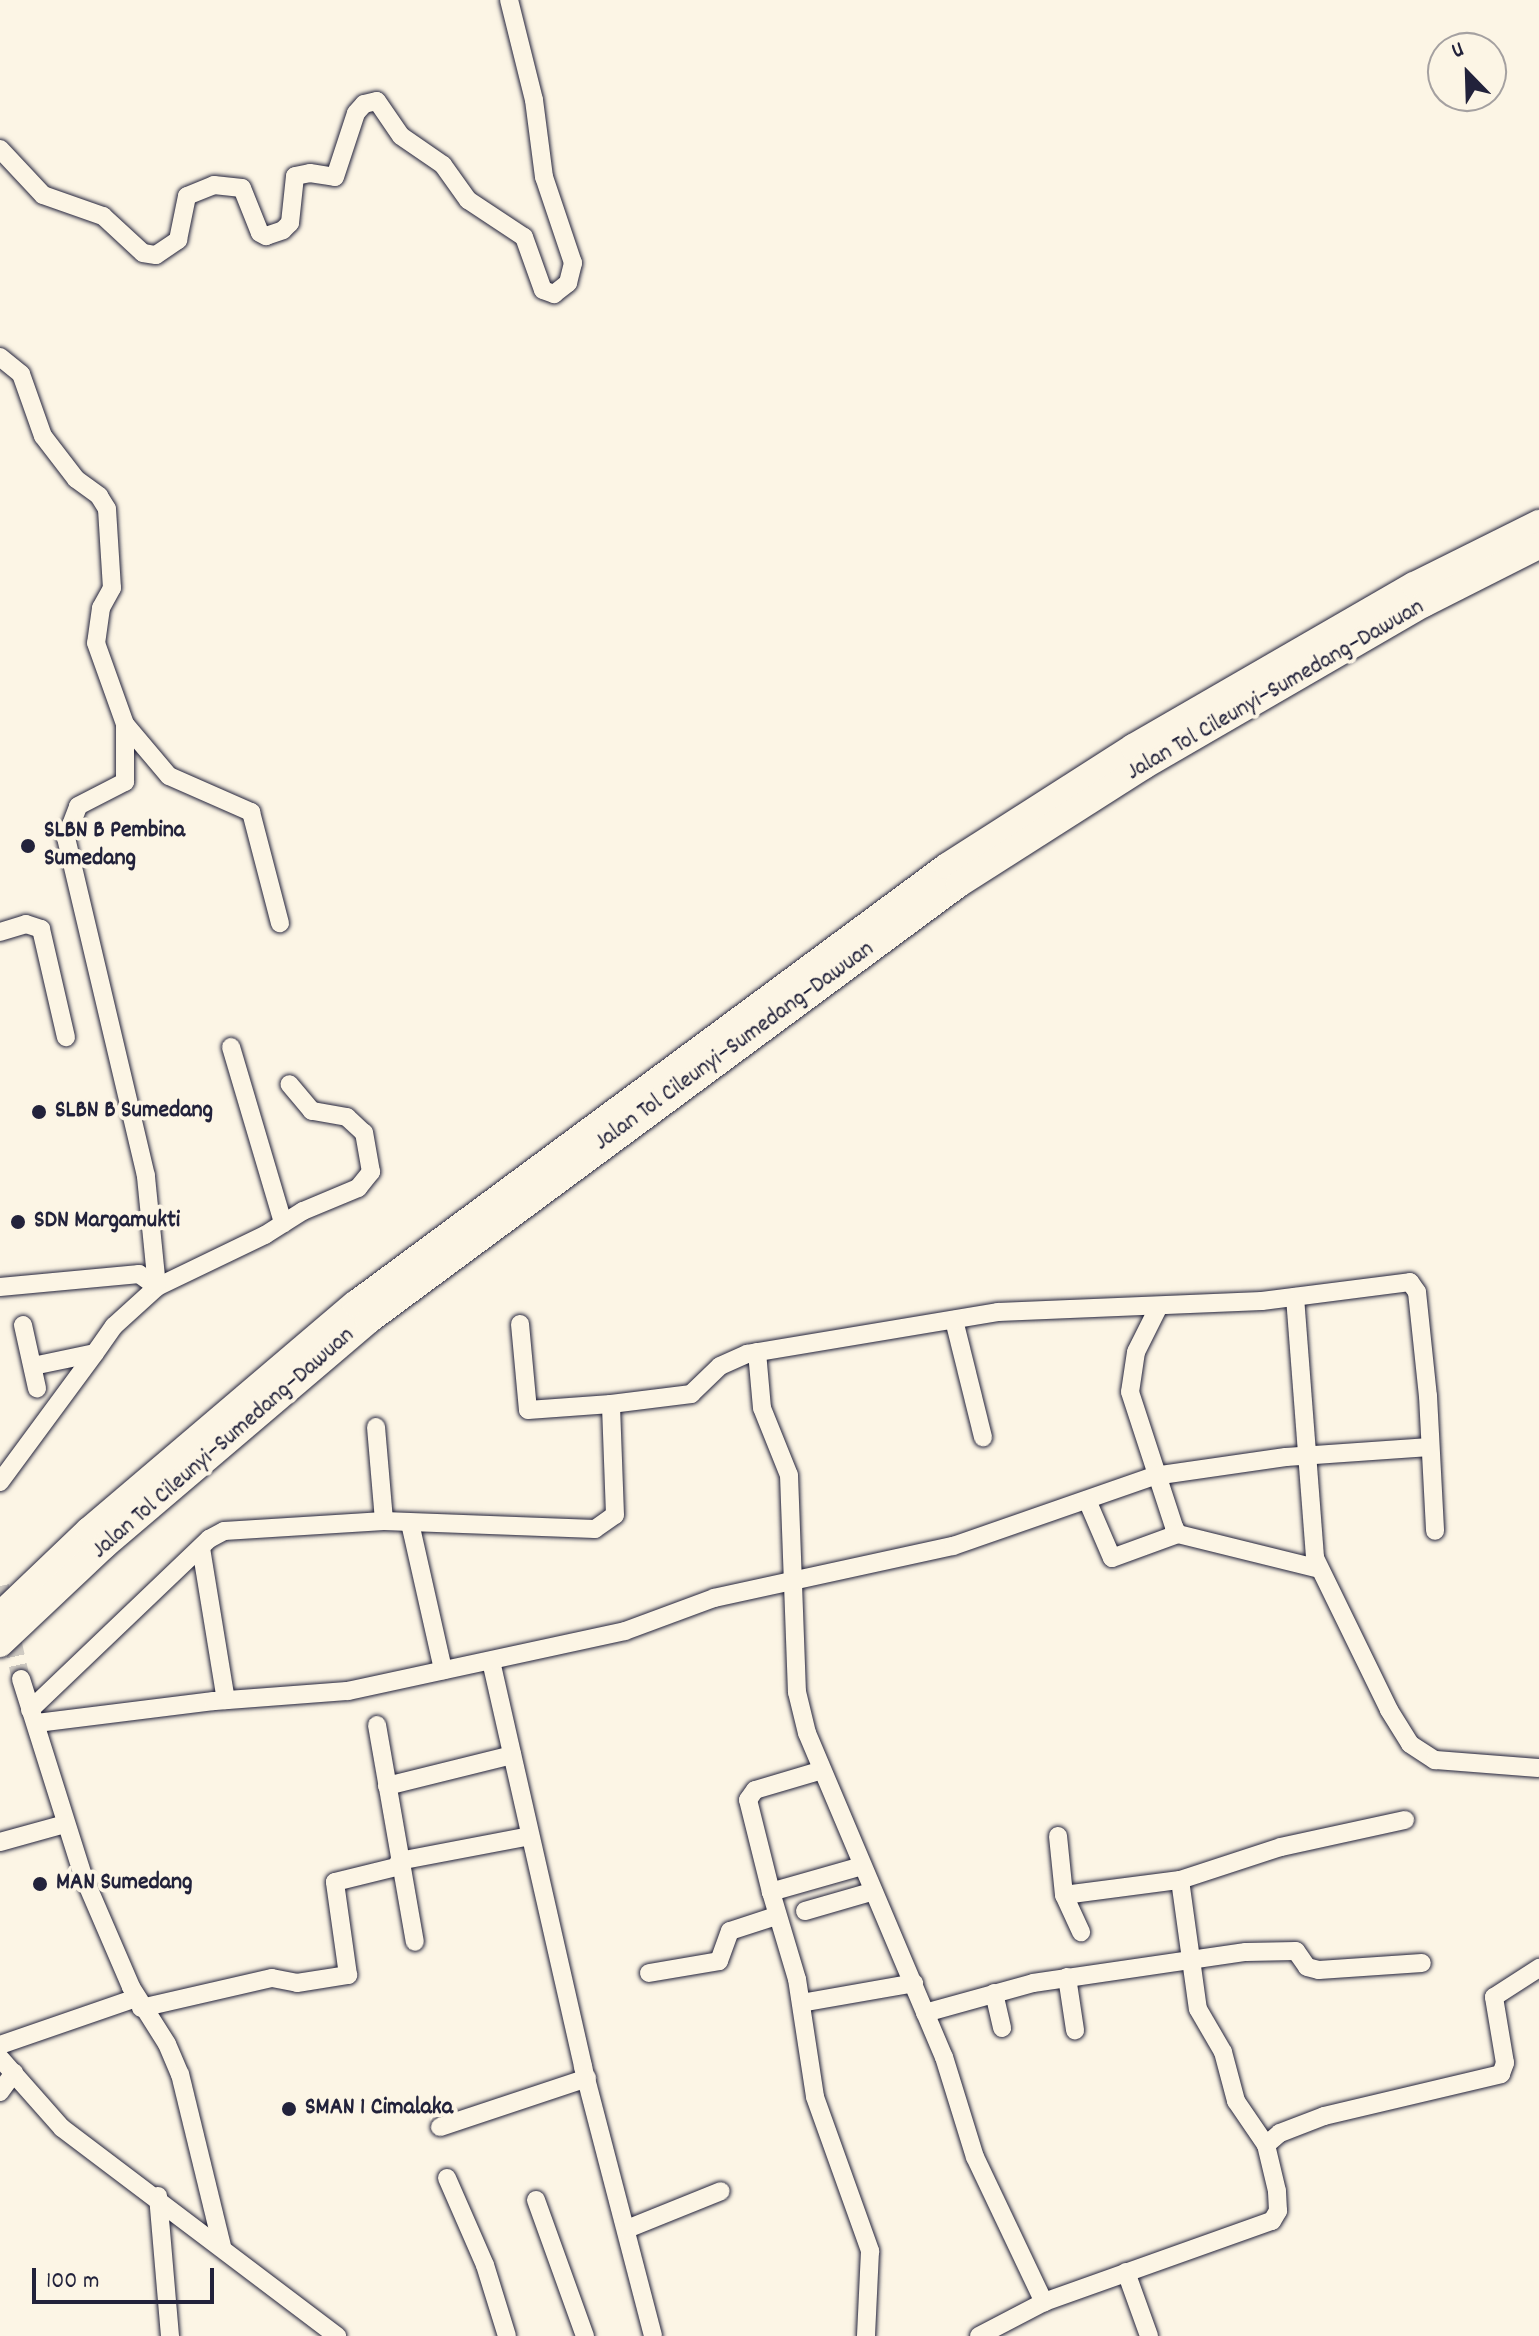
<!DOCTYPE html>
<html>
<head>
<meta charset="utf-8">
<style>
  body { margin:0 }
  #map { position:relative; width:1539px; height:2336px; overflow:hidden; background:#fcf5e5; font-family:Dekko,sans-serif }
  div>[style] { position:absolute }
  .minor-tunnel>* { height:18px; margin-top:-9px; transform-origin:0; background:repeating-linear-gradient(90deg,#d0cbc3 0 18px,transparent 0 27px) }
  .roads { filter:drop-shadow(0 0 2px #22223b) drop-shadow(0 0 2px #22223b) }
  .minor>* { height:18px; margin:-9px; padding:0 9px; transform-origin:9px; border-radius:9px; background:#fcf5e5 }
  .highway>* { height:26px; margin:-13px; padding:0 13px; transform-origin:13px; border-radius:13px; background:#fcf5e5 }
  .dots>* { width:22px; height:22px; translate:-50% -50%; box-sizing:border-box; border:4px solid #fcf5e5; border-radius:50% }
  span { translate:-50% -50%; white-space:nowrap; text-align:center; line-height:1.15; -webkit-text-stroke:8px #fcf5e5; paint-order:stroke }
  .street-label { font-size:24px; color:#22223b }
  .poi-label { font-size:24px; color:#22223b; font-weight:700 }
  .left { translate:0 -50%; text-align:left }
  .north { position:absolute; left:1427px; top:32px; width:80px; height:80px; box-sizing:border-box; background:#fcf5e5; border:2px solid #a5a1a1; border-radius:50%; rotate:337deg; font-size:22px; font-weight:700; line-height:32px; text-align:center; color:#22223b }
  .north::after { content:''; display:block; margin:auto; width:28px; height:36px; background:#22223b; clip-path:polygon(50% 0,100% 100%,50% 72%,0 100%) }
  .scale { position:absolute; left:32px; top:2268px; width:182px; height:36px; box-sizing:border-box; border:4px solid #22223b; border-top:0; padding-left:10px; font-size:24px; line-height:28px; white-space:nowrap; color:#22223b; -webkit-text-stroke:6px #fcf5e5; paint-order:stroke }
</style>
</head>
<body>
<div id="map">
  <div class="minor-tunnel">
    <i style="left:0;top:1586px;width:95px;rotate:77.3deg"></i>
  </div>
  <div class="roads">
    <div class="minor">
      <i style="left:0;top:149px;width:63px;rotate:46.9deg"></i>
      <i style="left:43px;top:195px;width:64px;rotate:19.3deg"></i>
      <i style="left:103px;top:216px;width:54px;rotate:42.8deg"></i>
      <i style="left:143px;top:253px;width:13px;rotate:9deg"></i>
      <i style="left:156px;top:255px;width:27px;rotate:-34deg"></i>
      <i style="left:178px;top:240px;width:45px;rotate:-78.4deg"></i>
      <i style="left:187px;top:196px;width:29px;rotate:-22deg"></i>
      <i style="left:214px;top:185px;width:28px;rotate:6deg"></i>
      <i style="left:242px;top:188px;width:48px;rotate:68.2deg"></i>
      <i style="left:260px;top:233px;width:7px;rotate:27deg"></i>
      <i style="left:266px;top:236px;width:18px;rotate:-19deg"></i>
      <i style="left:283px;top:230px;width:10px;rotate:-45deg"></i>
      <i style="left:290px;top:223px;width:47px;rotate:-83.9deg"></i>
      <i style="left:295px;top:176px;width:15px;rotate:-11deg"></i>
      <i style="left:310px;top:173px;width:25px;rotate:9deg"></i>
      <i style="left:335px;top:177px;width:67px;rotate:-71.8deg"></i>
      <i style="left:356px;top:113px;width:12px;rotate:-48deg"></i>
      <i style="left:364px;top:104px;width:13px;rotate:-13deg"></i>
      <i style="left:377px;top:101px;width:42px;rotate:55.6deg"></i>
      <i style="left:401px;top:136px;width:51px;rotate:34.6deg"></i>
      <i style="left:443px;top:165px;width:43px;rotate:54.5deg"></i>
      <i style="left:468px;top:200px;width:67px;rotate:33.5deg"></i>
      <i style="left:524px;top:237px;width:56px;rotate:70.3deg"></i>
      <i style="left:543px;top:290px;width:12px;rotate:20deg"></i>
      <i style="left:554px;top:294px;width:18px;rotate:-38deg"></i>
      <i style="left:568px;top:283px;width:21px;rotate:-76deg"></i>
      <i style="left:573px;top:263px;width:91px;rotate:-108.6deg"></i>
      <i style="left:544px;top:177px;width:78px;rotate:-97.4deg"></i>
      <i style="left:534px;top:100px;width:103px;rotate:-104deg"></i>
      <i style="left:0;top:357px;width:27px;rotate:39deg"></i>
      <i style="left:21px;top:374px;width:66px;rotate:70.5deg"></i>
      <i style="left:43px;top:436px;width:54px;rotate:52.5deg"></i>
      <i style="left:76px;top:479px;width:29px;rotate:36deg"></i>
      <i style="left:99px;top:496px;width:15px;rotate:58deg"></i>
      <i style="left:107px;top:509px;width:79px;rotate:86.4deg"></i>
      <i style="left:112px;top:588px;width:23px;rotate:119deg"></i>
      <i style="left:101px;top:608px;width:35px;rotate:98deg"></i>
      <i style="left:96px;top:643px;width:86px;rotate:70.3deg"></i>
      <i style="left:125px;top:724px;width:68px;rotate:49.8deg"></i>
      <i style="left:169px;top:776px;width:90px;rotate:23.7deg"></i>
      <i style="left:251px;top:812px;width:115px;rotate:75.4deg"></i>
      <i style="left:0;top:932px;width:27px;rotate:-17deg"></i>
      <i style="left:26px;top:924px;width:16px;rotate:18deg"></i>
      <i style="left:41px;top:929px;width:111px;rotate:77deg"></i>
      <i style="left:231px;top:1047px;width:184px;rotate:73.5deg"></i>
      <i style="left:0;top:1287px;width:140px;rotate:-5.3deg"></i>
      <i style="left:139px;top:1274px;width:22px;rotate:36deg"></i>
      <i style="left:157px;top:1287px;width:120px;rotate:-25.7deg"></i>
      <i style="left:265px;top:1235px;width:45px;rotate:-32.3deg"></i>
      <i style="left:303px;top:1211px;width:60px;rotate:-22.7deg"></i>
      <i style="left:358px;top:1188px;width:21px;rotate:-51deg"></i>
      <i style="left:371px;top:1172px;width:40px;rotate:-100deg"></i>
      <i style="left:364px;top:1133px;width:23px;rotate:-137deg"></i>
      <i style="left:347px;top:1117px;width:36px;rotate:-170deg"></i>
      <i style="left:312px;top:1111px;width:35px;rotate:-130deg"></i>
      <i style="left:1295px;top:1297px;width:262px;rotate:85.6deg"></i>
      <i style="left:1315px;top:1558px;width:169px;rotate:64deg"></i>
      <i style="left:1389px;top:1710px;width:40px;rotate:58deg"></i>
      <i style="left:1410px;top:1744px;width:30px;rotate:33deg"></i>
      <i style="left:1435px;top:1760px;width:104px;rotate:4.4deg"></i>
      <i style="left:1159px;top:1306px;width:51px;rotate:116.6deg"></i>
      <i style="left:1136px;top:1352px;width:40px;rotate:98.5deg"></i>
      <i style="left:1130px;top:1392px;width:142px;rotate:71.9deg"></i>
      <i style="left:1174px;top:1527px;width:8px;rotate:60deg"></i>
      <i style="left:1178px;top:1534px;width:145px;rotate:13.9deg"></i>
      <i style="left:954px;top:1320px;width:121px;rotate:76.1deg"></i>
      <i style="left:520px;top:1324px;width:86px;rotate:84.7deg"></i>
      <i style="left:528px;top:1410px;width:83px;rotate:-4.1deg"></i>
      <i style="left:23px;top:1325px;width:65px;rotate:77.5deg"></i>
      <i style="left:757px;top:1352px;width:56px;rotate:84.9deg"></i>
      <i style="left:762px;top:1408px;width:72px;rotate:68.1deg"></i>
      <i style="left:789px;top:1475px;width:217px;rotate:87.9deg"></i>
      <i style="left:797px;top:1692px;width:42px;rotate:76.3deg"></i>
      <i style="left:807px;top:1733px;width:352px;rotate:67.1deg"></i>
      <i style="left:944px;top:2057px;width:105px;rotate:72.8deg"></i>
      <i style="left:975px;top:2157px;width:161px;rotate:64.6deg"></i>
      <i style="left:33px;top:1366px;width:63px;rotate:-11.8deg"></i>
      <i style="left:95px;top:1353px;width:33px;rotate:-55deg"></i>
      <i style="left:114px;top:1326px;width:58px;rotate:-42.2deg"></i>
      <i style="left:157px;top:1287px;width:112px;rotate:-95.7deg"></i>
      <i style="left:146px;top:1176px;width:347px;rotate:-103.3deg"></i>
      <i style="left:66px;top:838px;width:34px;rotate:-69deg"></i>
      <i style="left:78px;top:806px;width:53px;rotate:-27.1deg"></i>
      <i style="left:125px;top:782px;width:58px;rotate:-90deg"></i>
      <i style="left:376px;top:1427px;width:94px;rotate:85.1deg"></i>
      <i style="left:0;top:1482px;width:160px;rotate:-53.6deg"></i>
      <i style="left:1087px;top:1500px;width:63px;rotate:66.7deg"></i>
      <i style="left:1112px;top:1558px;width:70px;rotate:-20deg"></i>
      <i style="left:410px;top:1523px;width:151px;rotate:77.3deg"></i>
      <i style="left:201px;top:1548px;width:154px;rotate:80.7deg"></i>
      <i style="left:491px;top:1661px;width:416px;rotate:77.2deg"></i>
      <i style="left:583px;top:2067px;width:278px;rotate:75.4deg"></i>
      <i style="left:21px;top:1679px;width:203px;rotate:72.5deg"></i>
      <i style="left:82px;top:1873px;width:124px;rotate:66.7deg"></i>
      <i style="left:131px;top:1987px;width:67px;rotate:57.7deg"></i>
      <i style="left:167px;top:2044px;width:33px;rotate:67deg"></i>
      <i style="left:180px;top:2074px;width:177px;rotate:76.3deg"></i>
      <i style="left:30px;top:1710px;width:248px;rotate:-43.7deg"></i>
      <i style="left:209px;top:1539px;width:17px;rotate:-28deg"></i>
      <i style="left:224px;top:1531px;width:160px;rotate:-3.6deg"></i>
      <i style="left:384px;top:1521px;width:211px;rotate:2.2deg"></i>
      <i style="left:595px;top:1529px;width:24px;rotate:-35deg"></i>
      <i style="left:615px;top:1515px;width:111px;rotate:-92.1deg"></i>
      <i style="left:611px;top:1404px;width:81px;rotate:-7.1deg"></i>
      <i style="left:691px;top:1394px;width:40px;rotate:-44deg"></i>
      <i style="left:720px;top:1366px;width:30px;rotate:-24deg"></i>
      <i style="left:747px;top:1354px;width:254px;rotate:-9.5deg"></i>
      <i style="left:998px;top:1312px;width:264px;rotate:-2.4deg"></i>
      <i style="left:1262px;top:1301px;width:149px;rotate:-7.3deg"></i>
      <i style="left:1410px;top:1282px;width:12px;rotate:55deg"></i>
      <i style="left:1417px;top:1292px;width:105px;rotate:84deg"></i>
      <i style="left:1428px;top:1396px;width:135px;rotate:87deg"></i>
      <i style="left:37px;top:1723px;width:178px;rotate:-7.1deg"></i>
      <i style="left:214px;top:1701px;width:134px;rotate:-4.3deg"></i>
      <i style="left:348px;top:1691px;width:283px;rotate:-12.2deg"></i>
      <i style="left:625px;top:1631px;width:95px;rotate:-20.3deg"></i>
      <i style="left:714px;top:1598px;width:245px;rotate:-12.3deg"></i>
      <i style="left:953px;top:1546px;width:213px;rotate:-19.2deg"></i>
      <i style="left:1154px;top:1476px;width:133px;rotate:-8.2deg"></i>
      <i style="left:1286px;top:1457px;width:144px;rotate:-4deg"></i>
      <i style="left:377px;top:1725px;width:220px;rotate:80.1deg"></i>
      <i style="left:387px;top:1786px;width:129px;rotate:-13.9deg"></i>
      <i style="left:1058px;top:1836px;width:59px;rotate:84.2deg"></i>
      <i style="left:1064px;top:1895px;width:41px;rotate:65.3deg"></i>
      <i style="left:0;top:1842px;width:67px;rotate:-15.5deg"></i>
      <i style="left:399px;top:1861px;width:133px;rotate:-10.8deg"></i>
      <i style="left:862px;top:1866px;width:95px;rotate:164.1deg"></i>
      <i style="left:771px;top:1892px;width:91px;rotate:73.4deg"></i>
      <i style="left:797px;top:1979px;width:119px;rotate:81.3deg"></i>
      <i style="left:815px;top:2097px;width:164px;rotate:70.3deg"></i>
      <i style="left:870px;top:2251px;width:85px;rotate:92.7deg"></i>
      <i style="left:1180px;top:1880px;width:130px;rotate:82.1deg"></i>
      <i style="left:1198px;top:2009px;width:50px;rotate:59.8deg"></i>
      <i style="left:1223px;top:2052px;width:51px;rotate:75.1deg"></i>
      <i style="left:1236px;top:2101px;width:53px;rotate:55.7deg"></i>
      <i style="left:771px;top:1892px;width:95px;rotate:-104deg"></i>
      <i style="left:748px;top:1800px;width:12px;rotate:-55deg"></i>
      <i style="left:755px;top:1790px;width:70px;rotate:-16.6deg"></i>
      <i style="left:1064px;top:1895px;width:117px;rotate:-7.4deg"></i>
      <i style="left:1180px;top:1880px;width:106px;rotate:-18.1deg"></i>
      <i style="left:1281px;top:1847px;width:127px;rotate:-12.3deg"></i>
      <i style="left:805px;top:1911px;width:69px;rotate:-16.1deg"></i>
      <i style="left:649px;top:1973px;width:71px;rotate:-9.7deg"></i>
      <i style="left:719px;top:1961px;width:32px;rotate:-70deg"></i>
      <i style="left:730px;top:1931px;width:48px;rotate:-18.1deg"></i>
      <i style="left:1067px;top:1977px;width:54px;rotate:81.4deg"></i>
      <i style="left:994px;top:1993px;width:36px;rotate:77deg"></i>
      <i style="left:801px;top:2003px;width:115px;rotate:-10deg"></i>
      <i style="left:141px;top:2008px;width:134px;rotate:-12.9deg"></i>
      <i style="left:272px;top:1978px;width:25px;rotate:11deg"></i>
      <i style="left:297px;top:1983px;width:52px;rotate:-8.9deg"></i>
      <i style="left:348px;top:1975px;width:94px;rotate:-98deg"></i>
      <i style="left:335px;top:1882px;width:67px;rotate:-13.8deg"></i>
      <i style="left:925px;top:2013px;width:112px;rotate:-15.5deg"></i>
      <i style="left:1033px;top:1983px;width:215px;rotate:-8.3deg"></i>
      <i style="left:1246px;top:1952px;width:50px;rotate:-1.1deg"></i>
      <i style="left:1296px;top:1951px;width:19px;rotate:55deg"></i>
      <i style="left:1307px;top:1967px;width:12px;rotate:14deg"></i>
      <i style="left:1319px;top:1970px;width:103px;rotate:-3.9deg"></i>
      <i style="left:0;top:2045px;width:144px;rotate:-19.1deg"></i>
      <i style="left:0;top:2058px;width:94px;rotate:48.5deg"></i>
      <i style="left:62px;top:2128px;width:345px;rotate:37.1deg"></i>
      <i style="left:0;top:2092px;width:24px;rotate:-54deg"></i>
      <i style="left:440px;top:2127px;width:155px;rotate:-18.4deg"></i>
      <i style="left:447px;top:2178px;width:95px;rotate:66.4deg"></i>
      <i style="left:485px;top:2265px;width:74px;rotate:72.8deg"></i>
      <i style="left:158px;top:2196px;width:141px;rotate:85.1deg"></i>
      <i style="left:536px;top:2200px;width:145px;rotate:70.2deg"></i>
      <i style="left:627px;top:2229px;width:101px;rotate:-22deg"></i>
      <i style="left:1126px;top:2272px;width:68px;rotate:70.2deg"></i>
      <i style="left:979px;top:2336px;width:73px;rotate:-27.6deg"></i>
      <i style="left:1044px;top:2302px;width:242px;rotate:-19.6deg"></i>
      <i style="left:1272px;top:2221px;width:12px;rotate:-59deg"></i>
      <i style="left:1278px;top:2211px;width:20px;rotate:-93deg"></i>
      <i style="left:1277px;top:2191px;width:47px;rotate:-103.4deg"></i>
      <i style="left:1266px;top:2145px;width:18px;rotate:-41deg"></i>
      <i style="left:1280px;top:2133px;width:47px;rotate:-21.1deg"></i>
      <i style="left:1324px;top:2116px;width:182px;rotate:-13.3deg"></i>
      <i style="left:1501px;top:2074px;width:12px;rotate:-70deg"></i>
      <i style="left:1505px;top:2063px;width:67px;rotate:-99.5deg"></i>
      <i style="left:1494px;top:1997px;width:54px;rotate:-32.8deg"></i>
    </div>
    <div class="highway">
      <i style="left:0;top:1615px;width:123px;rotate:-43.7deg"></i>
      <i style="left:89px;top:1530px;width:349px;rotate:-40.4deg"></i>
      <i style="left:355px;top:1304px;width:736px;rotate:-36.5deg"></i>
      <i style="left:947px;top:866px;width:221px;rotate:-32.6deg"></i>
      <i style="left:1133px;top:747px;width:324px;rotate:-30deg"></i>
      <i style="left:1414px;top:585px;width:140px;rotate:-26.4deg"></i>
      <i style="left:0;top:1644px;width:143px;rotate:-43.3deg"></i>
      <i style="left:104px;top:1546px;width:347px;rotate:-40.4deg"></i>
      <i style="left:368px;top:1321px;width:735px;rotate:-36.48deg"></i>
      <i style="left:959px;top:884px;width:219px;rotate:-32.5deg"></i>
      <i style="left:1144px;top:766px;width:323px;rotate:-30.1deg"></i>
      <i style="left:1424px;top:604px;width:129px;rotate:-26.8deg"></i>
    </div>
  </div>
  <div class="dots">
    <i style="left:28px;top:846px;background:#22223b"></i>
    <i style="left:39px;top:1112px;background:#22223b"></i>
    <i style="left:18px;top:1222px;background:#22223b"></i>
    <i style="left:40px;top:1884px;background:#22223b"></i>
    <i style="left:289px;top:2109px;background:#22223b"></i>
  </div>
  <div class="street-label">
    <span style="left:1276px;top:691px;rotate:-30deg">Jalan Tol Cileunyi–Sumedang–Dawuan</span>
    <span style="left:735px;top:1047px;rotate:-36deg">Jalan Tol Cileunyi–Sumedang–Dawuan</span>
    <span style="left:224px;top:1444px;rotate:-41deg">Jalan Tol Cileunyi–Sumedang–Dawuan</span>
  </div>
  <div class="poi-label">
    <span class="left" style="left:44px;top:846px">SLBN B Pembina<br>Sumedang</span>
    <span class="left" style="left:55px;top:1112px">SLBN B Sumedang</span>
    <span class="left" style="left:34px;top:1222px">SDN Margamukti</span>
    <span class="left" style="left:56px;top:1884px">MAN Sumedang</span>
    <span class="left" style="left:305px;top:2109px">SMAN 1 Cimalaka</span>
  </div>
  <div class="north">U</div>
  <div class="scale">100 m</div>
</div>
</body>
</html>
